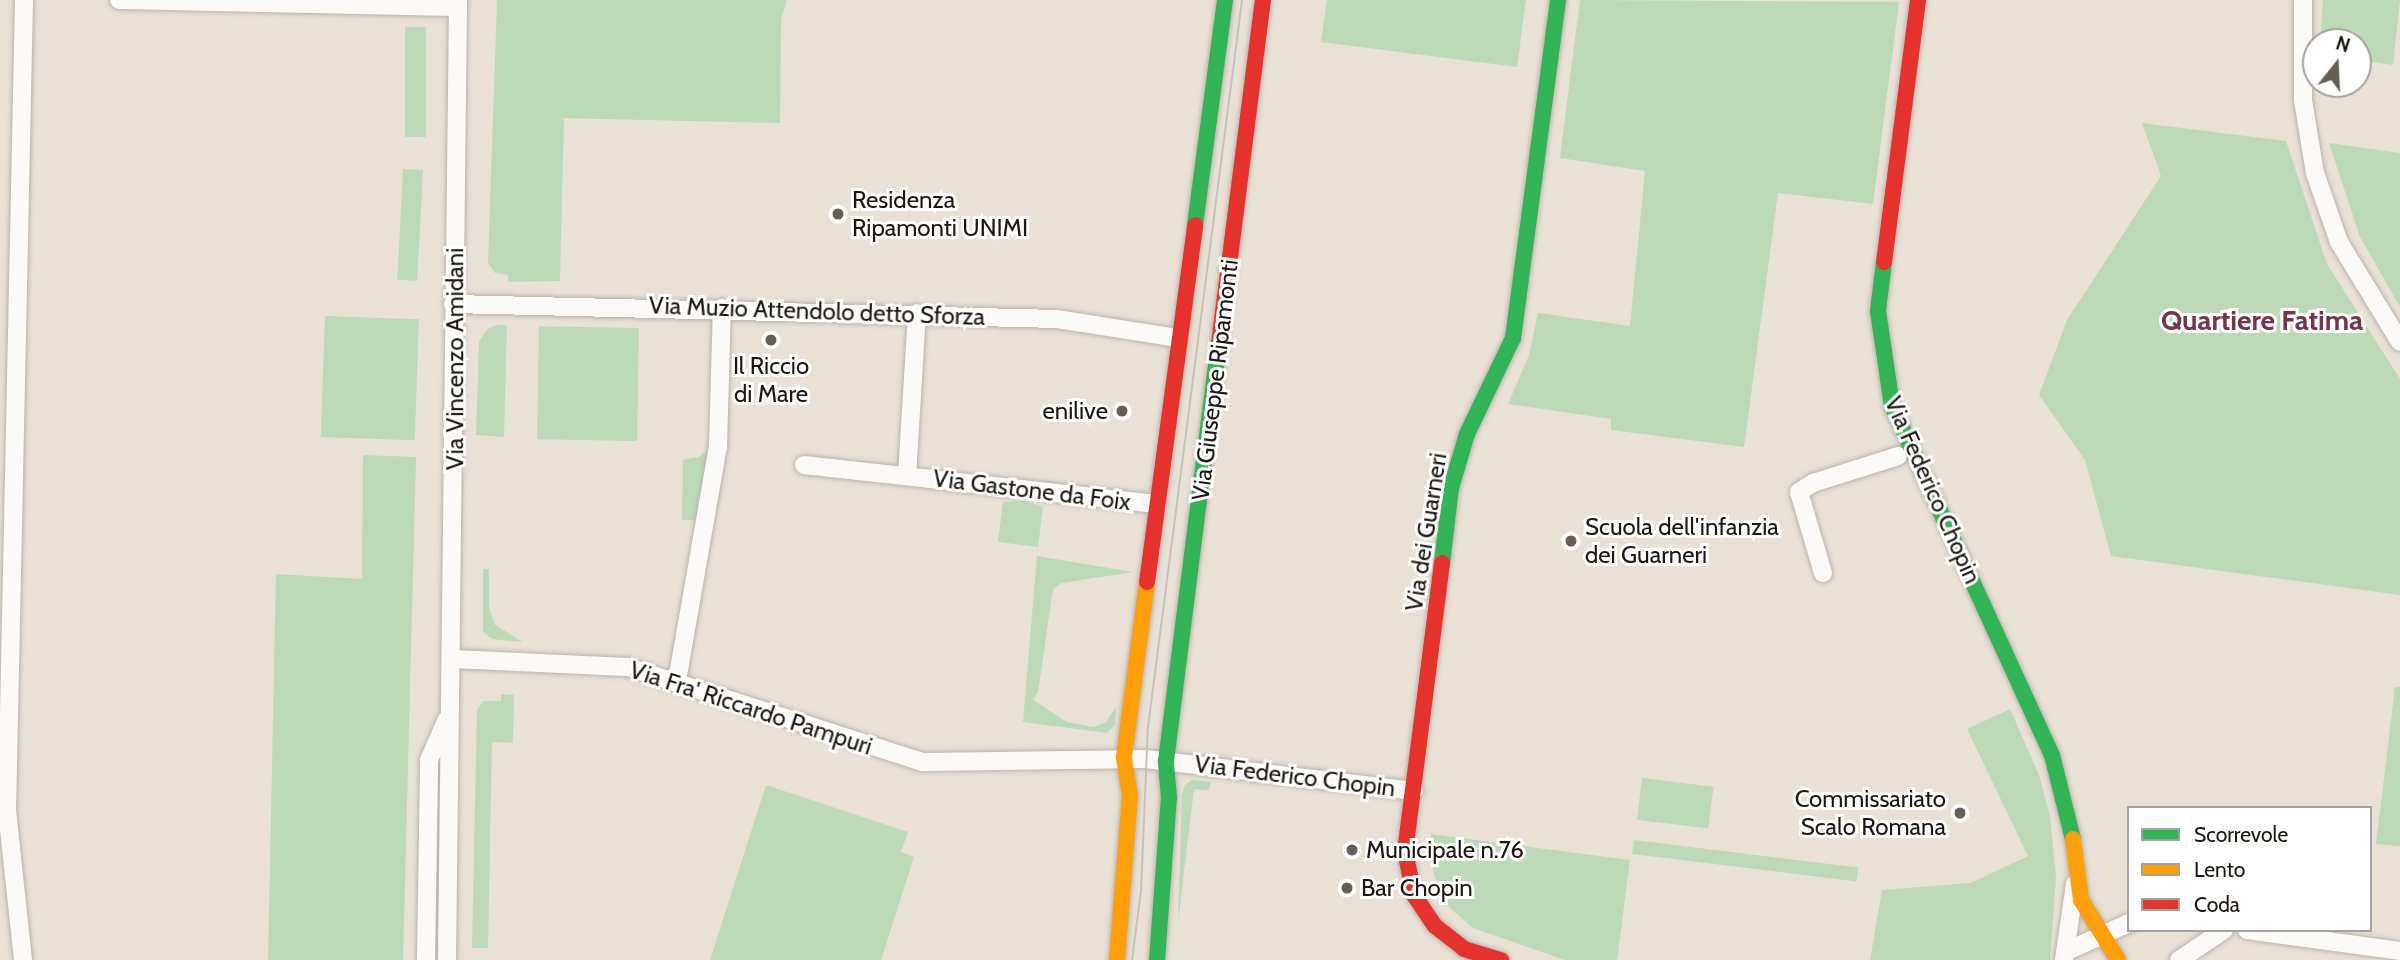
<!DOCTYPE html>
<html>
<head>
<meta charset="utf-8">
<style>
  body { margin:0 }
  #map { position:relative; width:2400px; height:960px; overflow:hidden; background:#e9e1d5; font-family:Cabin,sans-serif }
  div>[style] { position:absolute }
  .green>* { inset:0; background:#bed8ba; transform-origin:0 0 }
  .roads { filter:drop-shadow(0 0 2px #bab4ab) drop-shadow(0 0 2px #bab4ab) }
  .street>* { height:18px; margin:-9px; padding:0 9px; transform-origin:9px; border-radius:9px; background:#fcfaf9 }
  .fast>* { height:16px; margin:-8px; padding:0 8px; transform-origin:8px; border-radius:8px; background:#30b455 }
  .slow>* { height:16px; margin:-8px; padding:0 8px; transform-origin:8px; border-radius:8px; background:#ff9f0a }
  .jam>* { height:16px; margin:-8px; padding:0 8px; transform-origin:8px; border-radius:8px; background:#e5322d }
  .tram>* { height:2px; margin:-1px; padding:0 1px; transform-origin:1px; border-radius:1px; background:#c4c2bf }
  .dots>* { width:19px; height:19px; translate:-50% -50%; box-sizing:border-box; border:4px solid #fff; border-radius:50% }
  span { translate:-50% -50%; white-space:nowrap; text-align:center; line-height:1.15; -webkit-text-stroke:6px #fff; paint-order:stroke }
  .poi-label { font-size:24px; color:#1c1710 }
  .left { translate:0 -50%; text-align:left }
  .right { translate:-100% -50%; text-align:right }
  .street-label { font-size:24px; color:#1c1710 }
  .quarter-label { font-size:28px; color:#77334c; font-weight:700 }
  .legend { position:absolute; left:2127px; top:806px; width:245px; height:126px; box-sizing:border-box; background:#fff; border:2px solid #a4a29f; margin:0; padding:9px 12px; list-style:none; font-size:21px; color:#1c1710 }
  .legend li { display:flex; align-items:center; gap:14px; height:35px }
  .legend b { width:35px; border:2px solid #a4a29f }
  .north { position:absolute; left:2302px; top:28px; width:70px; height:70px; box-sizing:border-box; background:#fff; border:2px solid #a4a29f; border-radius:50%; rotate:18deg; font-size:19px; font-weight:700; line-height:28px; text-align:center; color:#1c1710 }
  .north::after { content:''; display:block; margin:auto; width:24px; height:32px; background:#645e55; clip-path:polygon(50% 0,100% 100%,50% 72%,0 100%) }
</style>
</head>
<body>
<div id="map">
  <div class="green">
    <i style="clip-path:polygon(497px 0,787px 0,781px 19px,780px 123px,560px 118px,564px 119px,560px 281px,508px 282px,508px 275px,495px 273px,488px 263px)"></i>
    <i style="clip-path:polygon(1327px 0,1526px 0,1517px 67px,1321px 42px)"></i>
    <i style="clip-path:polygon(1580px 0,1899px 2px,1873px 204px,1778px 193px,1744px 447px,1611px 430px,1611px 419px,1508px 404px,1529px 355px,1538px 313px,1630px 326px,1645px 171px,1560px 158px)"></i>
    <i style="clip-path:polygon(2323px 0,2400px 0,2393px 65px,2358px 60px,2358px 42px,2320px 42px)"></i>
    <i style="left:405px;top:27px;width:21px;height:110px"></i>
    <i style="clip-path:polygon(2142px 123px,2286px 141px,2327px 264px,2400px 379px,2400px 595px,2111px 556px,2085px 460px,2039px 395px,2067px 320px,2161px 176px)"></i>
    <i style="clip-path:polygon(2329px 143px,2400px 153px,2400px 307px,2360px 237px)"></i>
    <i style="left:403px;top:169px;width:20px;height:111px;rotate:3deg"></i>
    <i style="left:325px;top:316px;width:94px;height:121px;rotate:2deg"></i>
    <i style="clip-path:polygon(497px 325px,507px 325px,504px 437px,476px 435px,479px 342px,487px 329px)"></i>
    <i style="left:639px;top:328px;width:113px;height:100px;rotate:91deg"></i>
    <i style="clip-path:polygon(710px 448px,701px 520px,682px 520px,683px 460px,699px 457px)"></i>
    <i style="clip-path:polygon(363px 455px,416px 457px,403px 960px,268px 960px,276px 574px,362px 579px)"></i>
    <i style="clip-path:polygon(1024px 501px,1043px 507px,1038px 547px,998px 542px,1003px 502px)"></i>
    <i style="clip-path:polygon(1037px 556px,1133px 572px,1062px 583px,1053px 589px,1038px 692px,1033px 700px,1067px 722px,1094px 727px,1106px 722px,1116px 707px,1115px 725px,1107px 733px,1023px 722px)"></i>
    <i style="clip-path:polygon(483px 569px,489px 569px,489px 608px,495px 625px,523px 642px,492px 639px,483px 632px)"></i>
    <i style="clip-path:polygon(2395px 687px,2400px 687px,2400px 846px,2376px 844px)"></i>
    <i style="clip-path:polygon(501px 694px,514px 695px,513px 743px,492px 742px,488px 948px,472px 948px,477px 710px,483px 701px,501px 701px)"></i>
    <i style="clip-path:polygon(2010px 709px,2039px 775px,2050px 816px,2056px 877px,2050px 960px,1870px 960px,1882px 890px,1971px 883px,2028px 856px,1967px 729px)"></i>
    <i style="left:1642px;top:778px;width:72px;height:42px;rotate:7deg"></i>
    <i style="clip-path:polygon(1192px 780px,1211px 782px,1209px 790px,1194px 789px,1178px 922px,1182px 794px,1185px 785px)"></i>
    <i style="clip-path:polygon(766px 785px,908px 832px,901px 852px,914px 857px,881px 960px,710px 960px)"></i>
    <i style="clip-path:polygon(1431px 834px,1630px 860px,1617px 960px,1565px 960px,1473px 928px,1450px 908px,1437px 886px,1431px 861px)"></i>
    <i style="left:1634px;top:840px;width:226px;height:14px;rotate:7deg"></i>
  </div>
  <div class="roads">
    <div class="street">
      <i style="left:119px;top:0;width:338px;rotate:1.2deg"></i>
      <i style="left:2303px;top:0;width:100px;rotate:90deg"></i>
      <i style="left:2303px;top:100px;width:74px;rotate:80.7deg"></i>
      <i style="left:2315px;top:173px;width:73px;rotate:70.8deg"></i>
      <i style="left:2339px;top:242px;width:117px;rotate:58.6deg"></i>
      <i style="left:453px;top:304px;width:604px;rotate:1.42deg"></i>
      <i style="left:1057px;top:319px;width:122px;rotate:8.9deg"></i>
      <i style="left:804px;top:465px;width:355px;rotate:6.3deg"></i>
      <i style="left:907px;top:476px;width:163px;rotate:-86.5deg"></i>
      <i style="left:1823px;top:573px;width:84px;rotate:-106.5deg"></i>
      <i style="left:1799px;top:492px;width:17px;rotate:-33deg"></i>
      <i style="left:1813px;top:483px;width:89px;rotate:-17.6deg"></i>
      <i style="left:452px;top:659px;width:176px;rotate:2.6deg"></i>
      <i style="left:628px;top:667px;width:310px;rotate:17.9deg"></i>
      <i style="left:923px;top:762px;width:223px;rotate:-0.8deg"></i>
      <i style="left:1146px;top:759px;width:270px;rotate:6.8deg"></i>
      <i style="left:677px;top:681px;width:238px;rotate:-80.1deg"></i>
      <i style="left:718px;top:447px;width:139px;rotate:-88.4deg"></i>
      <i style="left:2247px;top:930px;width:154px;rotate:7.8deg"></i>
      <i style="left:2067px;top:951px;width:68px;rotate:-24.3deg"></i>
      <i style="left:23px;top:960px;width:150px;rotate:-96.1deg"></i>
      <i style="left:7px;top:811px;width:811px;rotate:-88.8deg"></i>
      <i style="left:426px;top:960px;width:200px;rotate:-89.1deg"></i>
      <i style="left:429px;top:760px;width:43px;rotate:-66.4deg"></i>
      <i style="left:447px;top:960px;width:960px;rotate:-89.34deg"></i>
      <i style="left:2064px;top:960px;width:77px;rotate:-81.8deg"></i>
      <i style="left:2179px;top:960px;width:54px;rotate:-33.7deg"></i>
    </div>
    <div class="fast">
      <i style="left:1195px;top:225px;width:227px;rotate:-82.4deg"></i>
      <i style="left:1884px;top:262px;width:49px;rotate:97deg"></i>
      <i style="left:1878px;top:311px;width:96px;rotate:81.6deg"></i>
      <i style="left:1892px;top:406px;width:384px;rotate:65.4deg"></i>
      <i style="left:2052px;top:755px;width:87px;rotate:76deg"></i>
      <i style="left:1442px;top:563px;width:76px;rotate:-83.2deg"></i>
      <i style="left:1451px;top:488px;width:56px;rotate:-73.5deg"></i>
      <i style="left:1467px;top:434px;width:106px;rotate:-64.4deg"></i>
      <i style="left:1513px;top:338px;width:341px;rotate:-82.4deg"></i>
      <i style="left:1157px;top:960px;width:162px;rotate:-85.8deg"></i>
      <i style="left:1169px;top:798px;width:37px;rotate:-95deg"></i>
      <i style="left:1166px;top:761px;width:421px;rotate:-82.8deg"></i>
    </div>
    <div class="slow">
      <i style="left:2073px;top:839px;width:62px;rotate:82.5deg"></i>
      <i style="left:2081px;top:900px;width:70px;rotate:58.3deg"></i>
      <i style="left:1117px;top:960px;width:165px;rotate:-85.5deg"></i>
      <i style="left:1130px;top:796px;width:39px;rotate:-99deg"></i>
      <i style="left:1124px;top:757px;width:177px;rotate:-82.5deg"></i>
    </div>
    <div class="jam">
      <i style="left:1884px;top:262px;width:264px;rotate:-82.6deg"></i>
      <i style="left:1219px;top:343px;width:346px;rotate:-82.7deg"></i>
      <i style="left:1442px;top:563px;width:290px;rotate:97.3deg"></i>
      <i style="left:1405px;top:851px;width:45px;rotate:78.4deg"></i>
      <i style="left:1414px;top:895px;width:37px;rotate:56deg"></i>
      <i style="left:1435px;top:926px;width:37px;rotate:38deg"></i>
      <i style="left:1464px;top:949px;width:39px;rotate:17deg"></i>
      <i style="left:1147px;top:582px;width:360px;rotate:-82.3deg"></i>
    </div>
  </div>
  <div class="tram">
    <i style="left:1132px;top:960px;width:70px;rotate:-82.6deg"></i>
    <i style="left:1141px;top:891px;width:164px;rotate:-87.6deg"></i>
    <i style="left:1148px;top:727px;width:733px;rotate:-82.63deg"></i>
  </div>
  <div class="dots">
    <i style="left:838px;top:214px;background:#645e55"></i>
    <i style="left:771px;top:340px;background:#645e55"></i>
    <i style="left:1122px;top:411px;background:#645e55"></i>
    <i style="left:1571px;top:541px;background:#645e55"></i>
    <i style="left:1960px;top:813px;background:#645e55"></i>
    <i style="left:1352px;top:850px;background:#645e55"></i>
    <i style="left:1347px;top:888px;background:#645e55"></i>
  </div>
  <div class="poi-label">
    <span class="left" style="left:852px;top:214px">Residenza<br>Ripamonti UNIMI</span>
    <span style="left:771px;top:380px">Il Riccio<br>di Mare</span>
    <span class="right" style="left:1108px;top:411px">enilive</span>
    <span class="left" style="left:1585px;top:541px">Scuola dell'infanzia<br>dei Guarneri</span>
    <span class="right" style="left:1946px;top:813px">Commissariato<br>Scalo Romana</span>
    <span class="left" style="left:1366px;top:850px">Municipale n.76</span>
    <span class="left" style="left:1361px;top:888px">Bar Chopin</span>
  </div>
  <div class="street-label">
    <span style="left:817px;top:311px;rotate:2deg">Via Muzio Attendolo detto Sforza</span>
    <span style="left:455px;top:359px;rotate:-90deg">Via Vincenzo Amidani</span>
    <span style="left:1215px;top:380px;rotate:-83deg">Via Giuseppe Ripamonti</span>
    <span style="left:1032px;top:490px;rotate:7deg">Via Gastone da Foix</span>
    <span style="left:1933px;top:490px;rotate:66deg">Via Federico Chopin</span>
    <span style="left:1426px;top:532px;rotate:-81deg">Via dei Guarneri</span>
    <span style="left:751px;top:708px;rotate:18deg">Via Fra' Riccardo Pampuri</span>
    <span style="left:1295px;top:776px;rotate:7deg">Via Federico Chopin</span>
  </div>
  <div class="quarter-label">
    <span style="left:2262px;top:320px">Quartiere Fatima</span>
  </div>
  <ul class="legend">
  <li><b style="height:9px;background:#30b455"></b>Scorrevole</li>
  <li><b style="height:9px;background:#ff9f0a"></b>Lento</li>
  <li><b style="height:9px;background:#e5322d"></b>Coda</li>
  </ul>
  <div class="north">N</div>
</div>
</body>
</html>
